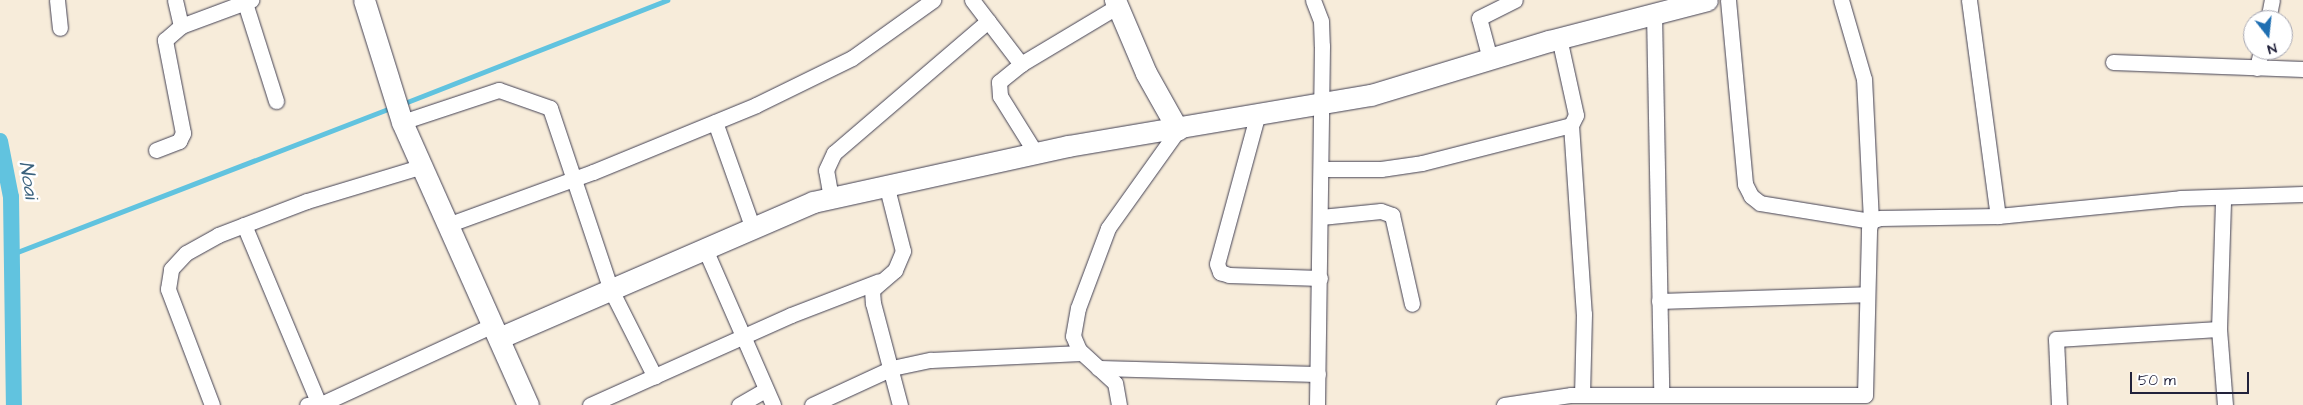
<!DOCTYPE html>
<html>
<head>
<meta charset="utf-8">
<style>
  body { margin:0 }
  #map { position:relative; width:2303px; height:405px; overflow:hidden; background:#f7ecda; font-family:"Architects Daughter",sans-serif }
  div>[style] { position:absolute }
  .stream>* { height:5px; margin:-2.5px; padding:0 2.5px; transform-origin:2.5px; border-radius:2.5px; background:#61c3df }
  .canal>* { height:16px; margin:-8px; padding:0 8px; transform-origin:8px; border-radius:8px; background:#61c3df }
  .roads { filter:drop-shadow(0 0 1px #424053) drop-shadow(0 0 1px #424053) }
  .street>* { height:15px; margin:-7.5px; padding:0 7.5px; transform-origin:7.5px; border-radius:7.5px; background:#fff }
  .secondary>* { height:21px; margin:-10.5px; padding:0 10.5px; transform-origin:10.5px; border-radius:10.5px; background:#fff }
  span { translate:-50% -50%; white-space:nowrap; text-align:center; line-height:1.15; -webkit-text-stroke:5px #fff; paint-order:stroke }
  .water-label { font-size:20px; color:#3b627d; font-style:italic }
  .north { position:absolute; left:2243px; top:10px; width:50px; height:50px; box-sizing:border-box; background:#fff; border:1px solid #a7a7b1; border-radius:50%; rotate:164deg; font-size:14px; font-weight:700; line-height:20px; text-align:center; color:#22223b }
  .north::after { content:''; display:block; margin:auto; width:18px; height:22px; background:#1f6fb2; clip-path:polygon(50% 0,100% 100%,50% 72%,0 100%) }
  .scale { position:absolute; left:2130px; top:372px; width:119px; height:22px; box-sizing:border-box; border:2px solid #22223b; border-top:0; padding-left:6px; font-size:15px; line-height:18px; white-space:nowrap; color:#22223b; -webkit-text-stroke:4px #fff; paint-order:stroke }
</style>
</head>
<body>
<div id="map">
  <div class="stream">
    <i style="left:402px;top:104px;width:285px;rotate:-21.4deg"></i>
    <i style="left:12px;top:254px;width:407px;rotate:-21.1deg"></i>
  </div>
  <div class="canal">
    <i style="left:0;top:141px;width:57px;rotate:78.9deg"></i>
    <i style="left:11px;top:197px;width:208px;rotate:89.2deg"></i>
  </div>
  <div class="roads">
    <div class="street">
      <i style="left:57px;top:0;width:28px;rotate:84deg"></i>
      <i style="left:175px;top:0;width:27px;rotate:77deg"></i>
      <i style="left:972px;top:0;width:81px;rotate:52.6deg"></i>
      <i style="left:1313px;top:0;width:22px;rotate:69deg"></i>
      <i style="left:1321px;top:21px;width:25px;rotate:88deg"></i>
      <i style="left:1322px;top:46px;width:359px;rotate:90.8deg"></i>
      <i style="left:1728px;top:0;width:185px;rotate:84.7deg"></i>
      <i style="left:1745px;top:184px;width:13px;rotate:63deg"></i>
      <i style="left:1751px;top:196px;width:11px;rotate:38deg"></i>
      <i style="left:1760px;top:203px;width:112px;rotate:9.2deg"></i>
      <i style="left:1871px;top:221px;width:142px;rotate:-92.8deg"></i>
      <i style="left:1864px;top:79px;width:82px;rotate:-106.2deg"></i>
      <i style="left:1969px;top:0;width:218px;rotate:82.4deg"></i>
      <i style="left:245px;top:3px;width:103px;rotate:72.4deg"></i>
      <i style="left:1654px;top:13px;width:381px;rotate:88.9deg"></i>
      <i style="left:2268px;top:20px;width:20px;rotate:-79deg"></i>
      <i style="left:1490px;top:59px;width:42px;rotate:-105deg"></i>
      <i style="left:1479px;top:18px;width:40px;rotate:-26.6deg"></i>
      <i style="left:2113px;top:62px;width:190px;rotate:2.1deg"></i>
      <i style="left:2257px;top:68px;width:18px;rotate:-77deg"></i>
      <i style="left:1258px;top:113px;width:156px;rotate:105.2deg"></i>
      <i style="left:1217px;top:264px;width:9px;rotate:69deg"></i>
      <i style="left:1220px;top:272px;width:9px;rotate:18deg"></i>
      <i style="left:1229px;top:275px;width:91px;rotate:1.9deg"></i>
      <i style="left:402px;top:122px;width:102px;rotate:-18.3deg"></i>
      <i style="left:499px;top:90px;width:54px;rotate:19.4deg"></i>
      <i style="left:550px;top:108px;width:192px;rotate:71.5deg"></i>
      <i style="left:611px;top:290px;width:97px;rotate:63.2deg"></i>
      <i style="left:715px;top:122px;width:110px;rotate:70.4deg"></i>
      <i style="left:1571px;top:125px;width:189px;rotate:86.1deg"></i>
      <i style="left:1584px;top:314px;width:81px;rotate:91.4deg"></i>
      <i style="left:156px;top:150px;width:25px;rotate:-21deg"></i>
      <i style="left:179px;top:141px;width:9px;rotate:-63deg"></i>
      <i style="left:183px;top:133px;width:95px;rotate:-101deg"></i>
      <i style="left:165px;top:40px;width:21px;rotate:-41deg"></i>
      <i style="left:181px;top:26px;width:75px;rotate:-20.4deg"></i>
      <i style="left:1035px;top:152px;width:66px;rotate:-122deg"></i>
      <i style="left:1000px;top:96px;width:14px;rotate:-94deg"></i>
      <i style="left:999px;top:82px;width:28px;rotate:-39deg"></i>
      <i style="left:1021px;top:64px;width:113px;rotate:-30.9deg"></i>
      <i style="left:1321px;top:169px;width:60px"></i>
      <i style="left:1381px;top:169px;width:41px;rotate:-8.3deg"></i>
      <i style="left:1422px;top:163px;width:154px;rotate:-14.3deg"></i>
      <i style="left:1571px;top:125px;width:11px;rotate:-63deg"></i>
      <i style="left:1576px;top:115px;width:79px;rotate:-102.4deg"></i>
      <i style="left:886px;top:184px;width:69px;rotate:75.8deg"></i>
      <i style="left:903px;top:251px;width:21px;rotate:113deg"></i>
      <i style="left:895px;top:270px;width:30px;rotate:139deg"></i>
      <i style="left:872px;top:290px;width:13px;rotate:86deg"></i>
      <i style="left:873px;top:303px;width:106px;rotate:75.2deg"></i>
      <i style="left:831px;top:198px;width:28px;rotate:-100deg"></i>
      <i style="left:826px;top:170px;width:19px;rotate:-65deg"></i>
      <i style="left:834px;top:153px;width:203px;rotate:-40.6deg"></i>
      <i style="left:1321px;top:217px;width:60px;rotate:-5.7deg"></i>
      <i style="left:1381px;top:211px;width:12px;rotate:20deg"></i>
      <i style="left:1392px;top:215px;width:91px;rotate:77.3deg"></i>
      <i style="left:450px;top:224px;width:152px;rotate:-20deg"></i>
      <i style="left:593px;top:172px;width:176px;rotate:-22.3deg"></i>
      <i style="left:756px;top:105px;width:107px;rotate:-26.1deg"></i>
      <i style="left:852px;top:58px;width:100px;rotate:-35.6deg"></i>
      <i style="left:244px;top:225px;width:194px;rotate:67.3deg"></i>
      <i style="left:319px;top:404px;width:12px;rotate:175deg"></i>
      <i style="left:705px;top:249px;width:170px;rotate:66.4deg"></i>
      <i style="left:1659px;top:301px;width:207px;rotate:-1.9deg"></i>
      <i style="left:2219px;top:329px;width:129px;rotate:-88.2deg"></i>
      <i style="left:1098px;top:368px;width:220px;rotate:1.6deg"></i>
      <i style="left:212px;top:405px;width:124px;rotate:-110.8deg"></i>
      <i style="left:168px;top:289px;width:20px;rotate:-81deg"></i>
      <i style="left:171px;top:269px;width:22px;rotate:-47deg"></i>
      <i style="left:186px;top:253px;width:37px;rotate:-29deg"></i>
      <i style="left:218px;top:235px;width:95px;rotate:-20.9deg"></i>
      <i style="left:307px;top:201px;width:121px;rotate:-16.8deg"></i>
      <i style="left:319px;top:405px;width:192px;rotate:-24.7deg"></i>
      <i style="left:590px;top:405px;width:220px;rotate:-24.1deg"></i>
      <i style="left:791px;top:315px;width:94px;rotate:-21.1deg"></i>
      <i style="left:739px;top:405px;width:30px;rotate:-30deg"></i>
      <i style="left:812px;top:405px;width:88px;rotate:-24.8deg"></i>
      <i style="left:892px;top:368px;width:40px;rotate:-12deg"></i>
      <i style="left:931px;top:360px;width:150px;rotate:-2.7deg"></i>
      <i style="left:1119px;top:405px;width:22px;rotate:-100deg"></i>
      <i style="left:1115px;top:383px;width:49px;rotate:-137.5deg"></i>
      <i style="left:1079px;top:350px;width:15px;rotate:-113deg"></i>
      <i style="left:1073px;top:336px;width:28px;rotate:-80deg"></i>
      <i style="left:1078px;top:308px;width:85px;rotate:-69.4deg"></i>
      <i style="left:1108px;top:228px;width:120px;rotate:-54.5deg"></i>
      <i style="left:1504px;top:405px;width:68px;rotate:-8.5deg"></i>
      <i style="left:1571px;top:395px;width:294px"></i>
      <i style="left:1865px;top:395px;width:166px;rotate:-88.6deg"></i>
      <i style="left:1869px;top:229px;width:8px;rotate:-76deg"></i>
      <i style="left:1871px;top:221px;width:9px;rotate:-18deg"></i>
      <i style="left:1880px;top:218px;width:118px;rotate:-1deg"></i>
      <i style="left:1998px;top:216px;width:183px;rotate:-5.6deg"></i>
      <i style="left:2180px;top:198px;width:123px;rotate:-1.9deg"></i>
      <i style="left:2059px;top:405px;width:66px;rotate:-92.6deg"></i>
      <i style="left:2056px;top:339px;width:163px;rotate:-3.5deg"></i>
      <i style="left:2219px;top:329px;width:76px;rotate:85.5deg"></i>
    </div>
    <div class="secondary">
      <i style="left:364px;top:0;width:128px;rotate:72.7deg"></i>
      <i style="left:402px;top:122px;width:310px;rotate:66deg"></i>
      <i style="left:1115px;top:0;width:79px;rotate:67deg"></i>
      <i style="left:1146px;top:73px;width:65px;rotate:60.7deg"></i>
      <i style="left:499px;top:338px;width:342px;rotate:-23.4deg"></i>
      <i style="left:813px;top:202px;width:261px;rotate:-12.4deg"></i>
      <i style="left:1068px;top:146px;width:307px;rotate:-9.6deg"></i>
      <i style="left:1371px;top:95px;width:186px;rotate:-16.9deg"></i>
      <i style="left:1549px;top:41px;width:163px;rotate:-14.5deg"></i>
    </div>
  </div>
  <div class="water-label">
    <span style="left:28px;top:180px;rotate:81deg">Noai</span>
  </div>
  <div class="north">N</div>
  <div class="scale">50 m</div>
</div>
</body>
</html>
